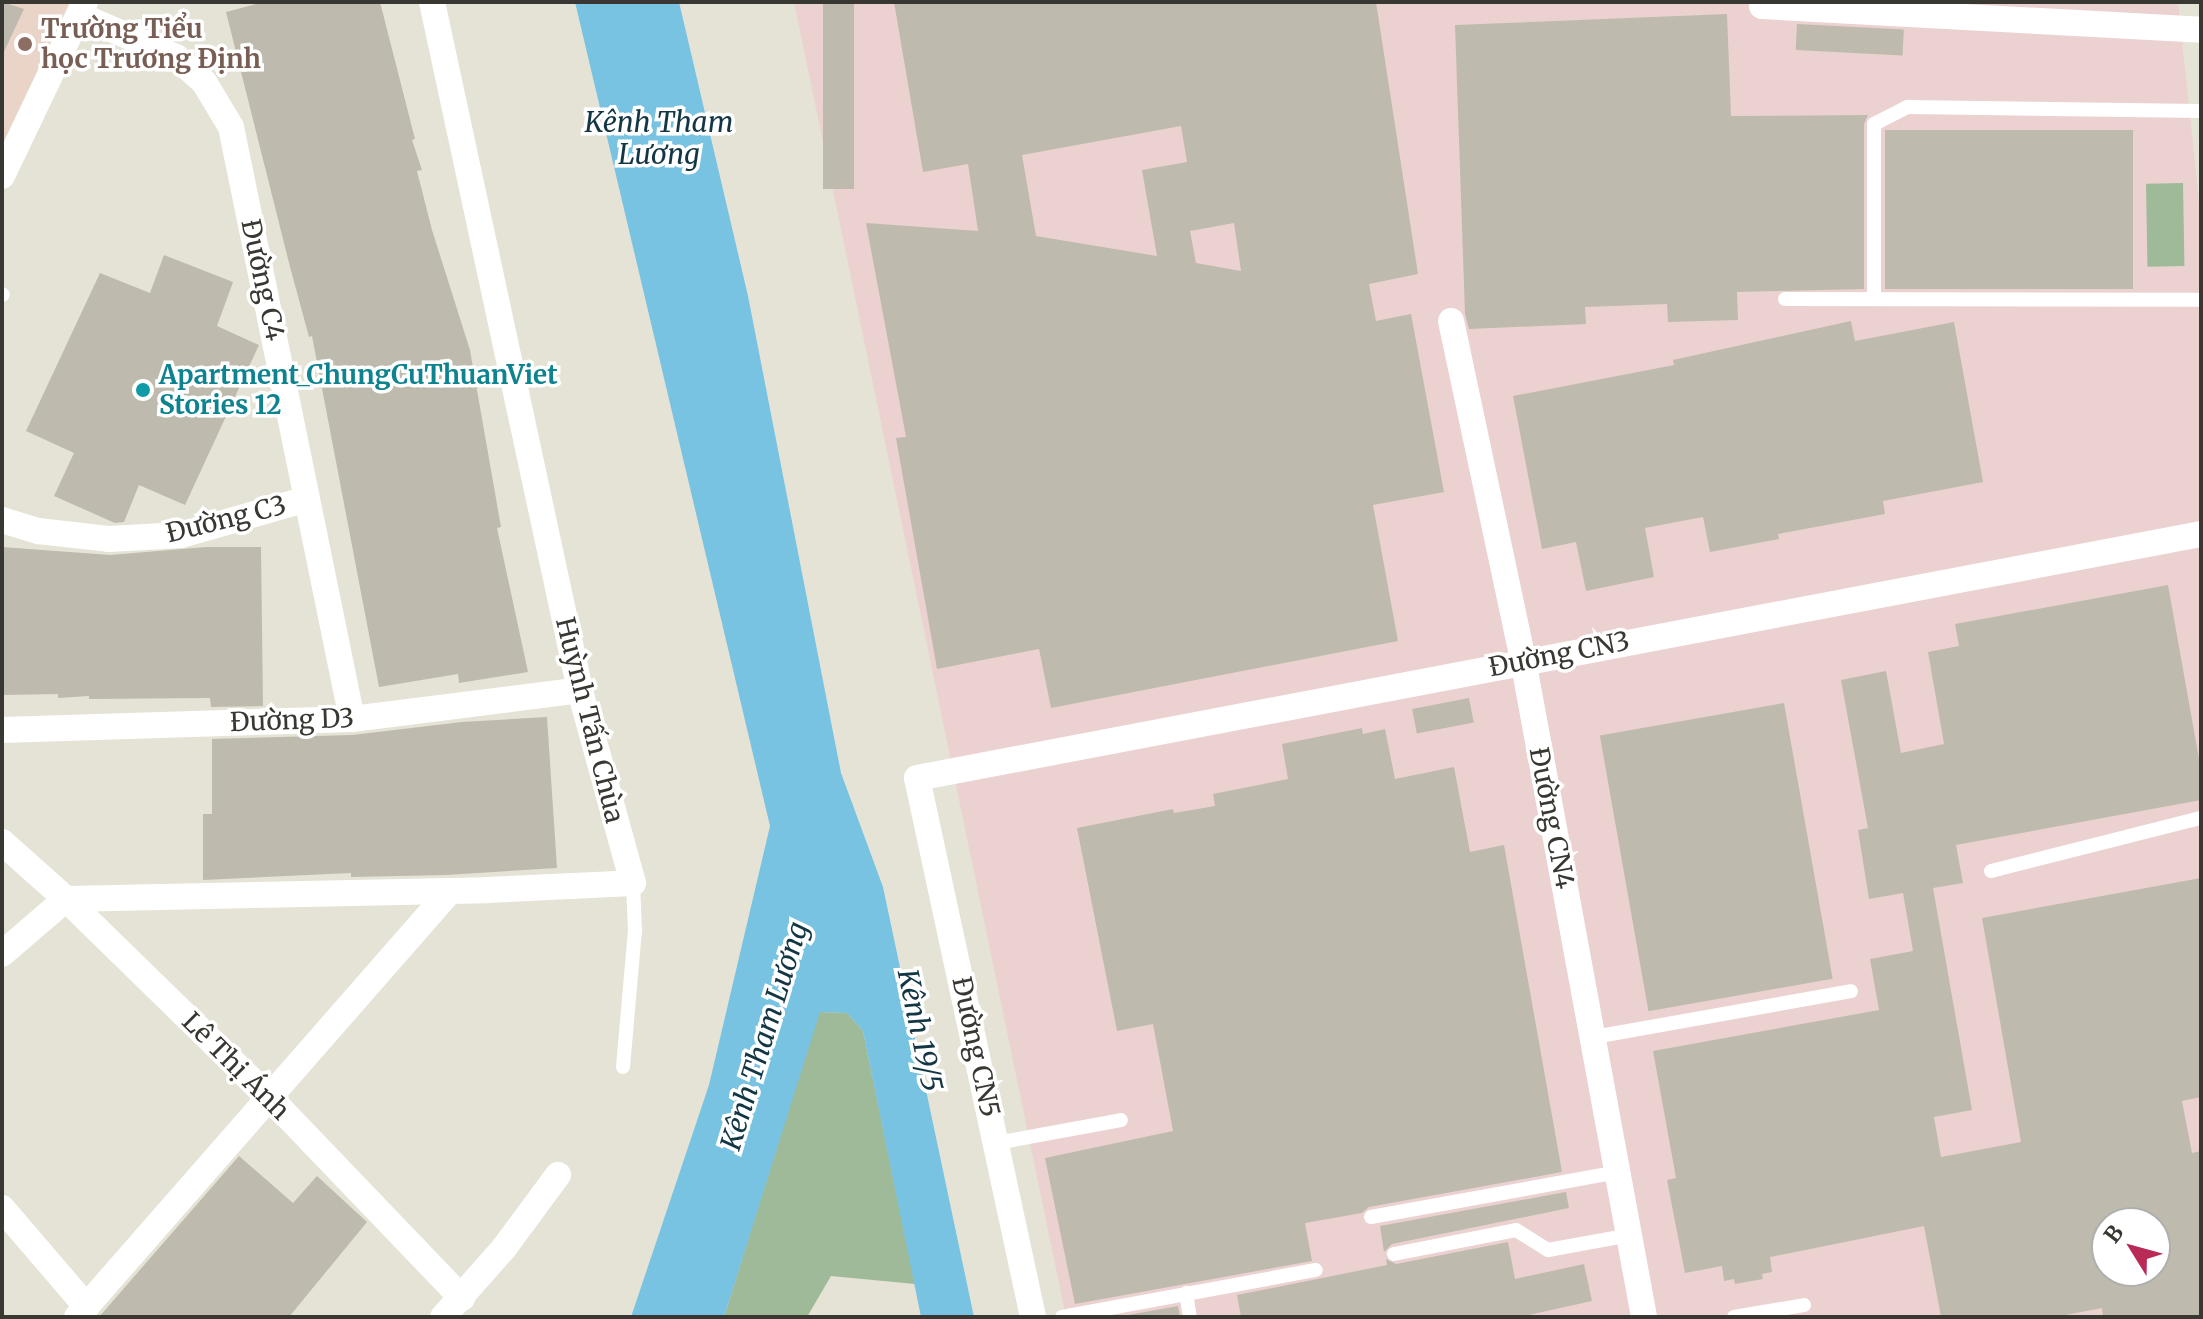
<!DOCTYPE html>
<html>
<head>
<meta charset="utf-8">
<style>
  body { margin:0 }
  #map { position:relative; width:2203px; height:1319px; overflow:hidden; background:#e5e3d5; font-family:Merriweather,serif }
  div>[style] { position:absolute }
  .industrial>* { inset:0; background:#ecd1d1 }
  .education>* { inset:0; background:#ead3c7 }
  .green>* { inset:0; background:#9eba99; transform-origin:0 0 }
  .water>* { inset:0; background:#78c2e2 }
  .building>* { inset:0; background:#bebbae; transform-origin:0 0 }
  .lane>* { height:14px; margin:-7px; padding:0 7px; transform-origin:7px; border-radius:7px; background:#fff }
  .street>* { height:26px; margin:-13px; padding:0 13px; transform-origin:13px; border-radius:13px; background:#fff }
  .dots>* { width:22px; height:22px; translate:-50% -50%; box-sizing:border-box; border:4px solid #fff; border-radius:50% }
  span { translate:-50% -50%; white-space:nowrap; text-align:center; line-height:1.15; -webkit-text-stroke:7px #fff; paint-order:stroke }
  .education-label { font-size:26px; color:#785e54; font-weight:700 }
  .left { translate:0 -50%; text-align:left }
  .street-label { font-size:26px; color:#383732 }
  .culture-label { font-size:26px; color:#0d838f; font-weight:700 }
  .water-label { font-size:28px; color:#133644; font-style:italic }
  .frame { position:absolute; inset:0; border:4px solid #383732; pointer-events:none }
  .north { position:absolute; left:2091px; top:1207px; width:80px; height:80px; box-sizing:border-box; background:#fff; border:2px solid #afafad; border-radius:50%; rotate:307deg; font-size:22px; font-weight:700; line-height:32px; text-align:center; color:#383732 }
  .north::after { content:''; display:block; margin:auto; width:28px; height:36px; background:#b92a57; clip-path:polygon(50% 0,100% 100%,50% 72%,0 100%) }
</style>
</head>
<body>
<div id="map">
  <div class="industrial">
    <i style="clip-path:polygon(evenodd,794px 2px,2178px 2px,2201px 220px,2201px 1317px,1066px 1317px,794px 2px,2107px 1223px,2155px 1223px,2155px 1271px,2107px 1271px,2107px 1223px)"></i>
  </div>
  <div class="education">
    <i style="clip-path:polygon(2px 2px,69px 2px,2px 145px)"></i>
  </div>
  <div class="green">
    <i style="left:2183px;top:183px;width:83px;height:37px;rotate:89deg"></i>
    <i style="clip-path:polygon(819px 1012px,847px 1013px,863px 1031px,915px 1284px,831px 1276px,807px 1317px,724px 1317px)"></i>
  </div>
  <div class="water">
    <i style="clip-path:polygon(575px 2px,679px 2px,748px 296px,841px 773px,883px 887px,974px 1317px,921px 1317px,863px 1031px,847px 1013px,820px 1012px,724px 1317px,631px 1317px,709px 1085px,770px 826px)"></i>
  </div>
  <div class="building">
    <i style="clip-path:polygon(2px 2px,24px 9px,2px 56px)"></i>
    <i style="clip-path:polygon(263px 2px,380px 2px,415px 139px,412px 140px,422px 170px,417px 171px,432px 230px,470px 350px,501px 527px,497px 528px,528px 672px,459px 683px,458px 674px,379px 687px,312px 336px,309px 337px,289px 263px,226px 12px)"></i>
    <i style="left:823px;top:2px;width:31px;height:187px"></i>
    <i style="clip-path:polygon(evenodd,894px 2px,1376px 2px,1418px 274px,1369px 284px,1376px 321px,1411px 314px,1444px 492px,1373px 505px,1398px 641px,1051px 708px,1039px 649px,937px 669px,896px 438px,906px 437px,866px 223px,978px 231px,968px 164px,923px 172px,894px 2px,1181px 126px,1187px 162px,1142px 170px,1157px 256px,1036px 236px,1022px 155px,1181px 126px,894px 2px,1234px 223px,1241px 271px,1196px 263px,1190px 231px,1234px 223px)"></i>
    <i style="clip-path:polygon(1727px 14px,1731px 116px,1868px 115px,1864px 124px,1864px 289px,1737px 292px,1738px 320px,1668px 322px,1667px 304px,1585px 307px,1586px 324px,1469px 329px,1465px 314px,1455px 25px)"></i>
    <i style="left:1797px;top:24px;width:107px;height:26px;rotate:3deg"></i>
    <i style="left:1885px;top:130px;width:248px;height:159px"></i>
    <i style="clip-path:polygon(164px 255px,233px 282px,217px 326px,259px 345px,185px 505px,139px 485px,124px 522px,115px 523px,54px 496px,74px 453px,26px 431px,100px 273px,150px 293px)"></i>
    <i style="clip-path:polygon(1851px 321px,1855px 341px,1954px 322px,1983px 482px,1883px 501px,1885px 514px,1778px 534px,1779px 539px,1710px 552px,1703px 517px,1645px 528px,1654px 577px,1586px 591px,1576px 542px,1542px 549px,1513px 396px,1674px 365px,1673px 360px)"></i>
    <i style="clip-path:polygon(2px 547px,110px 555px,206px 547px,261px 547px,263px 706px,211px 707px,210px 698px,89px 699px,89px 696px,58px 698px,58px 694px,2px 695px)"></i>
    <i style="clip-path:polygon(evenodd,2168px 585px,2201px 770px,2201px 800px,1956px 845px,1963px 883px,1933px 888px,1972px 1110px,1934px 1117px,1941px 1157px,2021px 1142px,1982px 918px,2201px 878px,2201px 1097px,2182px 1101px,2192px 1153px,2201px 1151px,2201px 1317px,2103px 1317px,2102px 1308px,2056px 1317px,1941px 1317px,1924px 1226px,1770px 1257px,1772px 1272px,1762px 1274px,1763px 1279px,1735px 1284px,1734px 1279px,1724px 1281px,1722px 1266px,1685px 1273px,1667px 1180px,1676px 1178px,1653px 1051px,1879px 1010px,1870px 959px,1913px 951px,1903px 893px,1869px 899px,1858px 830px,1868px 828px,1841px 680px,1886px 671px,1901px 753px,1944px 744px,1928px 652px,1959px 646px,1955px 624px,2168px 585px,2107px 1223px,2155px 1223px,2155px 1271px,2107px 1271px,2107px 1223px)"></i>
    <i style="left:1469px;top:698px;width:25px;height:58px;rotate:79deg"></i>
    <i style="left:1784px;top:703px;width:280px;height:187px;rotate:80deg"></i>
    <i style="clip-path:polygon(547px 717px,557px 868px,446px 875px,351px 877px,351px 873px,203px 880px,203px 814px,212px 814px,212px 739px,352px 735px,462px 722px)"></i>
    <i style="clip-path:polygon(1362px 728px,1363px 734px,1385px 729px,1395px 779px,1454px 767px,1470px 852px,1504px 845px,1562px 1172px,1369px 1207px,1362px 1213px,1305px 1223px,1312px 1261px,1075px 1304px,1045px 1158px,1173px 1131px,1153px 1024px,1117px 1031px,1077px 828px,1173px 809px,1174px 813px,1215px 806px,1213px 794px,1288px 779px,1282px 744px)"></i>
    <i style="clip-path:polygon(239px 1156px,293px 1203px,317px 1176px,367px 1222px,289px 1317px,99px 1317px)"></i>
    <i style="clip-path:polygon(1566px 1192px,1569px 1208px,1392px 1244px,1384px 1252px,1380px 1226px)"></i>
    <i style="clip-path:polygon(1508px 1242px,1515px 1279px,1584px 1264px,1592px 1301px,1519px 1317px,1241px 1317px,1237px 1295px,1387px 1265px,1386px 1259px,1396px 1264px)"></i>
    <i style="clip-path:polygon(1178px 1306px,1180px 1317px,1117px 1317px)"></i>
  </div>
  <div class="lane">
    <i style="left:2px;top:294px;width:1px;rotate:45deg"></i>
    <i style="left:1874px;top:298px;width:174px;rotate:-90deg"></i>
    <i style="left:1874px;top:124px;width:38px;rotate:-27deg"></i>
    <i style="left:1908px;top:107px;width:293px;rotate:0.8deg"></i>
    <i style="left:1785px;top:299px;width:416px;rotate:0.1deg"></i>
    <i style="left:1991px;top:871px;width:217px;rotate:-14.2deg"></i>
    <i style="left:1594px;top:1037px;width:261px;rotate:-10.1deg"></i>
    <i style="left:623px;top:1067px;width:137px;rotate:-85deg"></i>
    <i style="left:635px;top:931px;width:48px;rotate:-92.4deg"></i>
    <i style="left:997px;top:1143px;width:126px;rotate:-10.5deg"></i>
    <i style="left:1371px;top:1217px;width:252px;rotate:-10.3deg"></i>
    <i style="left:1394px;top:1254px;width:124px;rotate:-11.1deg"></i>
    <i style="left:1516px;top:1230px;width:38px;rotate:32deg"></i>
    <i style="left:1548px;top:1250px;width:83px;rotate:-10.4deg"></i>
    <i style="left:1186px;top:1293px;width:24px;rotate:81deg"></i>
    <i style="left:1062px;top:1317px;width:258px;rotate:-10.5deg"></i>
    <i style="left:1734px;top:1317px;width:71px;rotate:-9.7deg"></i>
  </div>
  <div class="street">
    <i style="left:1762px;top:6px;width:440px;rotate:3.1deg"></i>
    <i style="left:79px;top:15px;width:106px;rotate:23.4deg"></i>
    <i style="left:176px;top:57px;width:38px;rotate:42deg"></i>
    <i style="left:204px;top:82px;width:52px;rotate:59deg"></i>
    <i style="left:231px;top:127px;width:604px;rotate:78.45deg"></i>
    <i style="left:2px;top:176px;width:193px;rotate:-64.5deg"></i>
    <i style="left:1451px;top:321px;width:347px;rotate:78deg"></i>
    <i style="left:1523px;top:660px;width:668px;rotate:79.56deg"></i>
    <i style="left:2px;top:520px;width:38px;rotate:17deg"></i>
    <i style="left:38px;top:531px;width:71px;rotate:6.4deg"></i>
    <i style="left:109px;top:539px;width:72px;rotate:-3.2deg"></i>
    <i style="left:181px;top:535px;width:131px;rotate:-15.9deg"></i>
    <i style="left:2px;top:730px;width:350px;rotate:-1.8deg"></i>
    <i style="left:352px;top:719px;width:230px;rotate:-7.2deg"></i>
    <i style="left:2px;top:842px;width:86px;rotate:41.7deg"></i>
    <i style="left:66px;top:899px;width:286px;rotate:44.3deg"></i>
    <i style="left:271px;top:1099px;width:276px;rotate:46.2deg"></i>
    <i style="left:2px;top:954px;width:84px;rotate:-40.7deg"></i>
    <i style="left:66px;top:899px;width:421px;rotate:-1.2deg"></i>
    <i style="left:487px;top:890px;width:146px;rotate:-2.7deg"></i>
    <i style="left:633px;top:883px;width:200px;rotate:-105.4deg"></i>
    <i style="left:580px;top:690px;width:704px;rotate:-102.14deg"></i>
    <i style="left:2px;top:1208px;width:130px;rotate:49.4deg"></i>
    <i style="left:77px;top:1317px;width:566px;rotate:-48.8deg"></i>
    <i style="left:443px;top:1317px;width:92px;rotate:-48.5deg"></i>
    <i style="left:504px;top:1248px;width:91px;rotate:-53.5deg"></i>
    <i style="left:1033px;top:1317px;width:551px;rotate:-102.15deg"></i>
    <i style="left:917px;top:778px;width:1307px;rotate:-10.76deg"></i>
  </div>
  <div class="dots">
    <i style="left:25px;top:44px;background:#8d6e63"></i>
    <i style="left:143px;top:390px;background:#0f9aa8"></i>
  </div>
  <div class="education-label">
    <span class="left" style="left:41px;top:44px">Trường Tiểu<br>học Trương Định</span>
  </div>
  <div class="street-label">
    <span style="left:263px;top:280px;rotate:78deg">Đường C4</span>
    <span style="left:226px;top:519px;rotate:-14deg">Đường C3</span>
    <span style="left:1559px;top:654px;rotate:-11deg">Đường CN3</span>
    <span style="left:292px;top:720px;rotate:-2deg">Đường D3</span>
    <span style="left:590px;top:720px;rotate:76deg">Huỳnh Tấn Chùa</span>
    <span style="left:1552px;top:818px;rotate:79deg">Đường CN4</span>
    <span style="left:976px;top:1047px;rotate:78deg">Đường CN5</span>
    <span style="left:236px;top:1066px;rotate:45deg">Lê Thị Ánh</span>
  </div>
  <div class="culture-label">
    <span class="left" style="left:159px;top:390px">Apartment_ChungCuThuanViet<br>Stories 12</span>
  </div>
  <div class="water-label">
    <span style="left:659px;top:138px">Kênh Tham<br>Lương</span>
    <span style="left:920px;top:1030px;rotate:78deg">Kênh 19/5</span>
    <span style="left:764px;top:1036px;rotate:-73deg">Kênh Tham Lương</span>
  </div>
  <div class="frame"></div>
  <div class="north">B</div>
</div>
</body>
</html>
